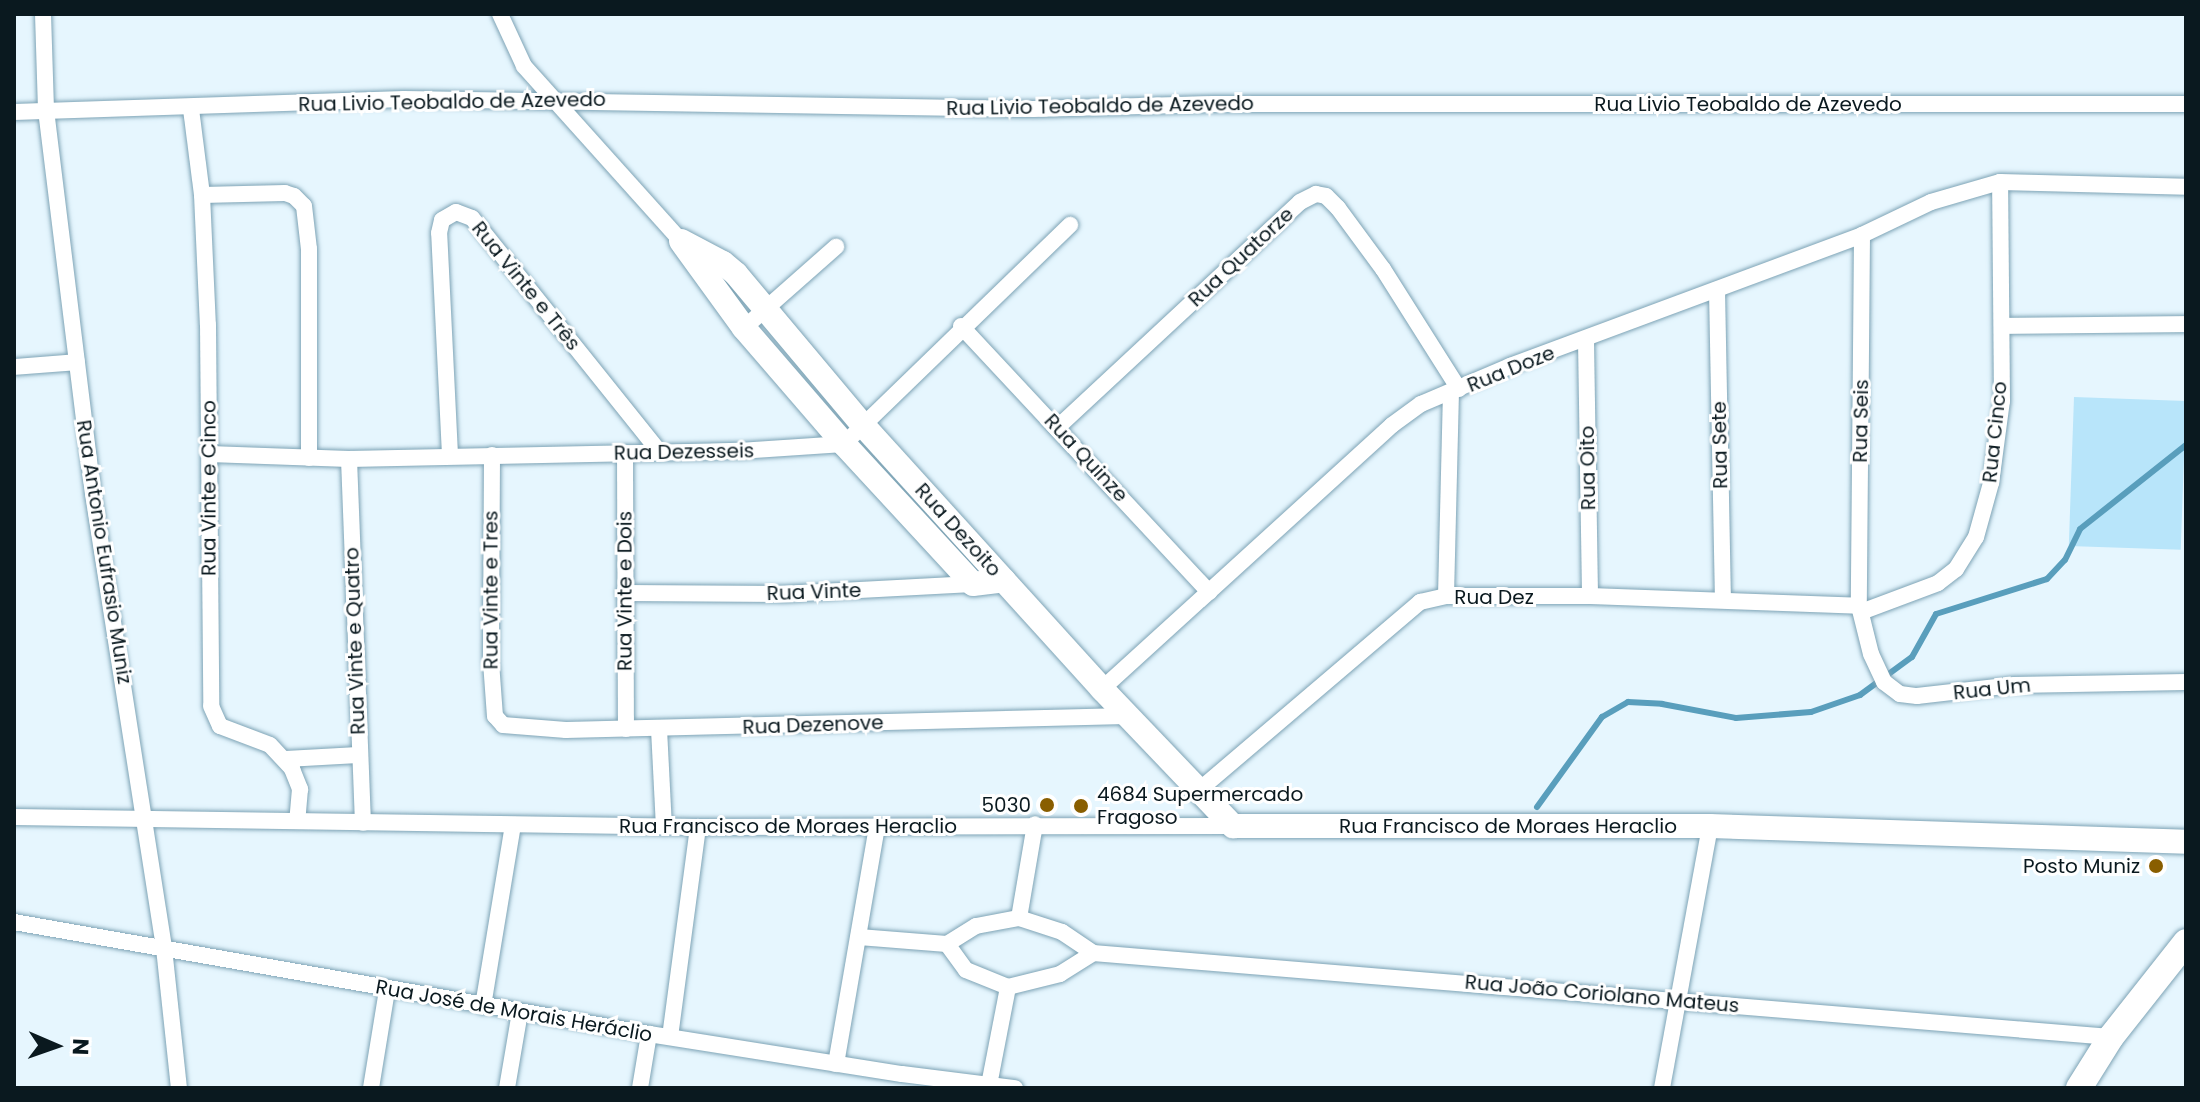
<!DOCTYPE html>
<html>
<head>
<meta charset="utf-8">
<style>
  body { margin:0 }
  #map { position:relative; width:2200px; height:1102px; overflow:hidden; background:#e6f6fe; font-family:Poppins,sans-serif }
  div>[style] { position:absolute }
  .green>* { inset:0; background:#b8e5fa; transform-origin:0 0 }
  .stream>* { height:6px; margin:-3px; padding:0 3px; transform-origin:3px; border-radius:3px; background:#599ebc }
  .roads { filter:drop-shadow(0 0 2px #7da3b5) drop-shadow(0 0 2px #7da3b5) }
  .street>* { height:16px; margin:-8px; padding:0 8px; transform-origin:8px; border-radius:8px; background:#fff }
  .secondary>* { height:24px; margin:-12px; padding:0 12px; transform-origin:12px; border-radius:12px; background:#fff }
  .primary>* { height:26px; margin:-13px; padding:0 13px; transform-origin:13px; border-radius:13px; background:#fff }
  .dots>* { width:22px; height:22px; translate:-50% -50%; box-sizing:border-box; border:4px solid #fff; border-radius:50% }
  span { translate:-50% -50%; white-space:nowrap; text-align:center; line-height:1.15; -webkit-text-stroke:6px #fff; paint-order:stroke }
  .street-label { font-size:20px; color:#0a191f }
  .poi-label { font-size:20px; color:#0a191f }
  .left { translate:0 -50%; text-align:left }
  .right { translate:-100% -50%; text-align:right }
  .frame { position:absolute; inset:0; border:16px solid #0a191f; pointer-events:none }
  .north { position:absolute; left:16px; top:1006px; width:80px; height:80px; -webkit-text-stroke:6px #fff; paint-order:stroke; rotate:92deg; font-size:22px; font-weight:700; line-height:32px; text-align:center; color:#0a191f }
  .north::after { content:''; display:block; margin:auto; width:28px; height:36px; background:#0a191f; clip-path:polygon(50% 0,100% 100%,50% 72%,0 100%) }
</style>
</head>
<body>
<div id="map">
  <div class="green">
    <i style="left:2074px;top:397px;width:112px;height:149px;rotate:2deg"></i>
  </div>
  <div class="stream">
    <i style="left:1537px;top:807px;width:111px;rotate:-54.2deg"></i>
    <i style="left:1602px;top:717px;width:30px;rotate:-30deg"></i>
    <i style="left:1628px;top:702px;width:34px;rotate:3deg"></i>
    <i style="left:1662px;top:704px;width:75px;rotate:10.7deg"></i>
    <i style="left:1736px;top:718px;width:75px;rotate:-4.6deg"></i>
    <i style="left:1811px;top:712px;width:52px;rotate:-19.1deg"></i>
    <i style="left:1860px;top:695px;width:64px;rotate:-36.2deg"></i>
    <i style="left:1912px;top:657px;width:49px;rotate:-60.8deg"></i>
    <i style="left:1936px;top:614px;width:116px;rotate:-17.5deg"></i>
    <i style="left:2047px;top:579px;width:26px;rotate:-47deg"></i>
    <i style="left:2065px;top:560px;width:34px;rotate:-64deg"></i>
    <i style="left:2080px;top:529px;width:135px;rotate:-38.4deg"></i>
  </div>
  <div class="roads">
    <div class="street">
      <i style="left:43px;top:14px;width:96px;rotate:88.2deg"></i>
      <i style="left:46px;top:110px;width:387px;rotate:83deg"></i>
      <i style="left:93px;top:494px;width:460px;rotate:81.1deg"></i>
      <i style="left:164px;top:948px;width:141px;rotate:83.9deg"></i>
      <i style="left:500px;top:14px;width:57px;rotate:65.2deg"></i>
      <i style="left:524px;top:66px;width:235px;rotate:48.1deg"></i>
      <i style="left:191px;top:109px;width:87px;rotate:82.7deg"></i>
      <i style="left:202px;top:195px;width:130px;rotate:87.4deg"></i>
      <i style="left:208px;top:325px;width:381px;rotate:89.5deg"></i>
      <i style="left:211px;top:706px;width:22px;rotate:66deg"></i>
      <i style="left:220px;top:726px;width:53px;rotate:20.8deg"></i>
      <i style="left:270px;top:745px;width:33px;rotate:47deg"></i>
      <i style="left:292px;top:769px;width:22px;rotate:68deg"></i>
      <i style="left:300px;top:789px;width:32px;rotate:95deg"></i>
      <i style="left:14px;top:112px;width:390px;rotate:-1.9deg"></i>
      <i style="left:404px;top:99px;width:629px;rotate:0.91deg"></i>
      <i style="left:1033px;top:109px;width:180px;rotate:-1.6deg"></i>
      <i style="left:1213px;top:104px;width:973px"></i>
      <i style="left:202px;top:195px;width:83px;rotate:-1.4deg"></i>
      <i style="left:285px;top:193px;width:9px;rotate:18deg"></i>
      <i style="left:294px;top:196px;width:14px;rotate:45deg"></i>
      <i style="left:304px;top:206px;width:43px;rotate:83.4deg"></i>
      <i style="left:309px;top:249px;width:209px;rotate:90deg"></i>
      <i style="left:1862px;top:235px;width:371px;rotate:90.5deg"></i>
      <i style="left:1859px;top:606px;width:49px;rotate:76deg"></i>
      <i style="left:1871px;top:654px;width:31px;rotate:65deg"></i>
      <i style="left:1884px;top:682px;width:20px;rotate:37deg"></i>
      <i style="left:1900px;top:694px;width:17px;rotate:7deg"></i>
      <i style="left:1917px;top:696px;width:98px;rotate:-6.5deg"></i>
      <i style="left:2014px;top:685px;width:172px;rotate:-1deg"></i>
      <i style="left:1717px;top:290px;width:310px;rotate:88.9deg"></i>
      <i style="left:961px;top:326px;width:364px;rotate:47deg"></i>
      <i style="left:2002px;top:326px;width:184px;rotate:-0.6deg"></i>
      <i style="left:744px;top:328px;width:123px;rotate:-41.4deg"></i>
      <i style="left:1586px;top:340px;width:256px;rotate:89.1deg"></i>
      <i style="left:14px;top:367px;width:63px;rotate:-4.5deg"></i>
      <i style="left:1058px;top:427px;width:330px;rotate:-42.9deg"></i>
      <i style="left:1300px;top:202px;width:18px;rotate:-27deg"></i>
      <i style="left:1316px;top:194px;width:10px;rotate:11deg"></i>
      <i style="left:1326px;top:196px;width:17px;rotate:45deg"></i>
      <i style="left:1338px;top:208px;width:76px;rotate:53.6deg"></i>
      <i style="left:1383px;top:269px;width:142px;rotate:57.7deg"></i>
      <i style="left:625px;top:453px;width:276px;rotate:89.8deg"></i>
      <i style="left:209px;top:454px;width:140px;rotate:2deg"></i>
      <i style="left:349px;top:459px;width:390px;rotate:-1.2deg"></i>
      <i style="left:739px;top:451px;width:105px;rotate:-3.8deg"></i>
      <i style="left:844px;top:444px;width:315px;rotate:-44.1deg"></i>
      <i style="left:450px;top:455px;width:222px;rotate:-92.8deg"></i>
      <i style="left:439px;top:233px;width:13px;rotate:-77deg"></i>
      <i style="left:442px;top:220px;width:16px;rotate:-30deg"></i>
      <i style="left:456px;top:212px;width:17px;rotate:21deg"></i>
      <i style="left:472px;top:218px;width:299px;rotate:51.3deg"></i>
      <i style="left:492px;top:455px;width:207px;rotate:90.3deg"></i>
      <i style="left:491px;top:662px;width:54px;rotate:85.8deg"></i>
      <i style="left:495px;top:716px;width:12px;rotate:48deg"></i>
      <i style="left:503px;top:725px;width:63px;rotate:4.5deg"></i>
      <i style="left:566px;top:730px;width:561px;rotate:-1.43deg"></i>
      <i style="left:349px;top:459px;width:364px;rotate:87.8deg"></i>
      <i style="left:624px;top:593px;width:160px;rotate:0.4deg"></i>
      <i style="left:784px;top:594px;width:189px;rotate:-3deg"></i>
      <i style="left:1446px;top:596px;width:203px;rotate:-88.6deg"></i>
      <i style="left:1861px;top:612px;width:82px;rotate:-20.6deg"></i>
      <i style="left:1938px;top:583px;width:23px;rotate:-38deg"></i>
      <i style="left:1956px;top:569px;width:38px;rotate:-58deg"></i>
      <i style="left:1976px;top:537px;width:56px;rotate:-74.5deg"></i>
      <i style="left:1991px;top:483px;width:83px;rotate:-82.4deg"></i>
      <i style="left:2002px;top:401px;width:219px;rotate:-90.5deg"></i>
      <i style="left:1102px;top:689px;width:392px;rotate:-42.3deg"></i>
      <i style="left:1392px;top:425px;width:36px;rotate:-36deg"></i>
      <i style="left:1421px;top:404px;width:97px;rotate:-23.1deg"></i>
      <i style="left:1510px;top:366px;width:376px;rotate:-20.4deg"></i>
      <i style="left:1862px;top:235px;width:76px;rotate:-25.6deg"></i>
      <i style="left:1931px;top:202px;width:72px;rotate:-16.2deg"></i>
      <i style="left:2000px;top:182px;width:186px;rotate:1.5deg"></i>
      <i style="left:659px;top:729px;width:98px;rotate:87.1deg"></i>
      <i style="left:285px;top:759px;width:74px;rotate:-3.1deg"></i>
      <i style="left:1198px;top:791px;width:292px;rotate:-40.4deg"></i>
      <i style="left:1420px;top:602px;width:27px;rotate:-13deg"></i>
      <i style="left:1446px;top:596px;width:144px"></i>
      <i style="left:1590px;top:596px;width:269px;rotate:2.1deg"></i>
      <i style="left:14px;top:817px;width:684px;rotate:0.84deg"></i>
      <i style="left:698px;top:827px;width:535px;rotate:-0.11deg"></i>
      <i style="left:1019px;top:918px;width:95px;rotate:-80.3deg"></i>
      <i style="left:14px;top:922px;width:645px;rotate:10deg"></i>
      <i style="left:649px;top:1034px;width:256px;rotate:9deg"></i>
      <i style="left:902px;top:1074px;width:114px;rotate:7.1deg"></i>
      <i style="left:859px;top:937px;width:88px;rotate:4.5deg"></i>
      <i style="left:947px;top:944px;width:34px;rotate:-32deg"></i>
      <i style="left:976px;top:926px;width:44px;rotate:-10.5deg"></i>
      <i style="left:1019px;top:918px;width:45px;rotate:18deg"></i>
      <i style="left:1062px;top:932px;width:37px;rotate:34deg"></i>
      <i style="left:1093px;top:953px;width:1021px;rotate:4.72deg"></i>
      <i style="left:947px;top:944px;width:32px;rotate:54deg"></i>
      <i style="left:966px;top:970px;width:45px;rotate:22deg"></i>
      <i style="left:1008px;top:987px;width:54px;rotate:-14deg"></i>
      <i style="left:1060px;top:974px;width:39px;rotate:-32deg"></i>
      <i style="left:483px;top:1006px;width:183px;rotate:-80.6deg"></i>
      <i style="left:670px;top:1037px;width:212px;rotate:-82.4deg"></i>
      <i style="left:836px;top:1064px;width:241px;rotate:-80.2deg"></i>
      <i style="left:989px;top:1085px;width:100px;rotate:-79deg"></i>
      <i style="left:371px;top:1088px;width:99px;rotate:-80.7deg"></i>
      <i style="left:507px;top:1088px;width:77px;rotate:-80.3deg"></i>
      <i style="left:640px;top:1088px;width:55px;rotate:-80.5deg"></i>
      <i style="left:1662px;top:1088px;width:266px;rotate:-79.6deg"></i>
    </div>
    <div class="secondary">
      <i style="left:681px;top:241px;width:47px;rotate:27.6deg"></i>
      <i style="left:723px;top:263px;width:17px;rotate:40deg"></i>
      <i style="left:736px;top:274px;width:196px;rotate:50deg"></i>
      <i style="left:862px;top:424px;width:358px;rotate:47.8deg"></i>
      <i style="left:1102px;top:689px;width:190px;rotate:46.3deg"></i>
      <i style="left:1233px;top:826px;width:477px"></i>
      <i style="left:1710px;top:826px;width:476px;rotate:1.9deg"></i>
      <i style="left:683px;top:244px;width:104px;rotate:54deg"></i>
      <i style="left:744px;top:328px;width:153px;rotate:49.2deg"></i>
      <i style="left:844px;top:444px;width:190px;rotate:47.3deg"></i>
      <i style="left:973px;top:584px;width:31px;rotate:-7deg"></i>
    </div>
    <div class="primary">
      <i style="left:2079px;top:1088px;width:60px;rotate:-57.9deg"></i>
      <i style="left:2111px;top:1037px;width:121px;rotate:-51.7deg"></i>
    </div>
  </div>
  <div class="dots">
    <i style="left:1047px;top:805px;background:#895e00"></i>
    <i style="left:1081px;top:806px;background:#895e00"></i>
    <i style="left:2156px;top:866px;background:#895e00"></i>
  </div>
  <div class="street-label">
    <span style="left:452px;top:102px;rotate:-1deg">Rua Livio Teobaldo de Azevedo</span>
    <span style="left:1748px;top:104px">Rua Livio Teobaldo de Azevedo</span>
    <span style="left:1100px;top:106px;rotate:-1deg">Rua Livio Teobaldo de Azevedo</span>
    <span style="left:1241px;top:257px;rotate:-43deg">Rua Quatorze</span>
    <span style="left:526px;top:286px;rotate:51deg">Rua Vinte e Três</span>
    <span style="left:1511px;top:369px;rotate:-22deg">Rua Doze</span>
    <span style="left:1861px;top:421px;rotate:-89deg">Rua Seis</span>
    <span style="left:1995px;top:432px;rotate:-84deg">Rua Cinco</span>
    <span style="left:1720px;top:445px;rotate:-91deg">Rua Sete</span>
    <span style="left:684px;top:452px;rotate:-1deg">Rua Dezesseis</span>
    <span style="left:1086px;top:458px;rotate:47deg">Rua Quinze</span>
    <span style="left:1588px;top:468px;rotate:-91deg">Rua Oito</span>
    <span style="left:209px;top:488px;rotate:-90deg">Rua Vinte e Cinco</span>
    <span style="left:958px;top:530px;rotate:48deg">Rua Dezoito</span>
    <span style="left:104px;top:552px;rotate:81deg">Rua Antonio Eufrasio Muniz</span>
    <span style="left:491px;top:590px;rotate:-90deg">Rua Vinte e Tres</span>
    <span style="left:625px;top:591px;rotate:-90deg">Rua Vinte e Dois</span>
    <span style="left:814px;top:592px;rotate:-2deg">Rua Vinte</span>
    <span style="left:1494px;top:597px">Rua Dez</span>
    <span style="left:355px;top:641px;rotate:-92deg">Rua Vinte e Quatro</span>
    <span style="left:1992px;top:689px;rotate:-6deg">Rua Um</span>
    <span style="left:813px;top:725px;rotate:-2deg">Rua Dezenove</span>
    <span style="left:788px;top:826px">Rua Francisco de Moraes Heraclio</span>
    <span style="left:1508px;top:826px">Rua Francisco de Moraes Heraclio</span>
    <span style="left:1602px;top:994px;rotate:5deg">Rua João Coriolano Mateus</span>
    <span style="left:514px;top:1011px;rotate:10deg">Rua José de Morais Heráclio</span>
  </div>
  <div class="poi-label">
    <span class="left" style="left:1097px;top:806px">4684 Supermercado<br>Fragoso</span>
    <span class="right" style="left:1031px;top:805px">5030</span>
    <span class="right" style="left:2140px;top:866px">Posto Muniz</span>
  </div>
  <div class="frame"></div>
  <div class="north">N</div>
</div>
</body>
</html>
